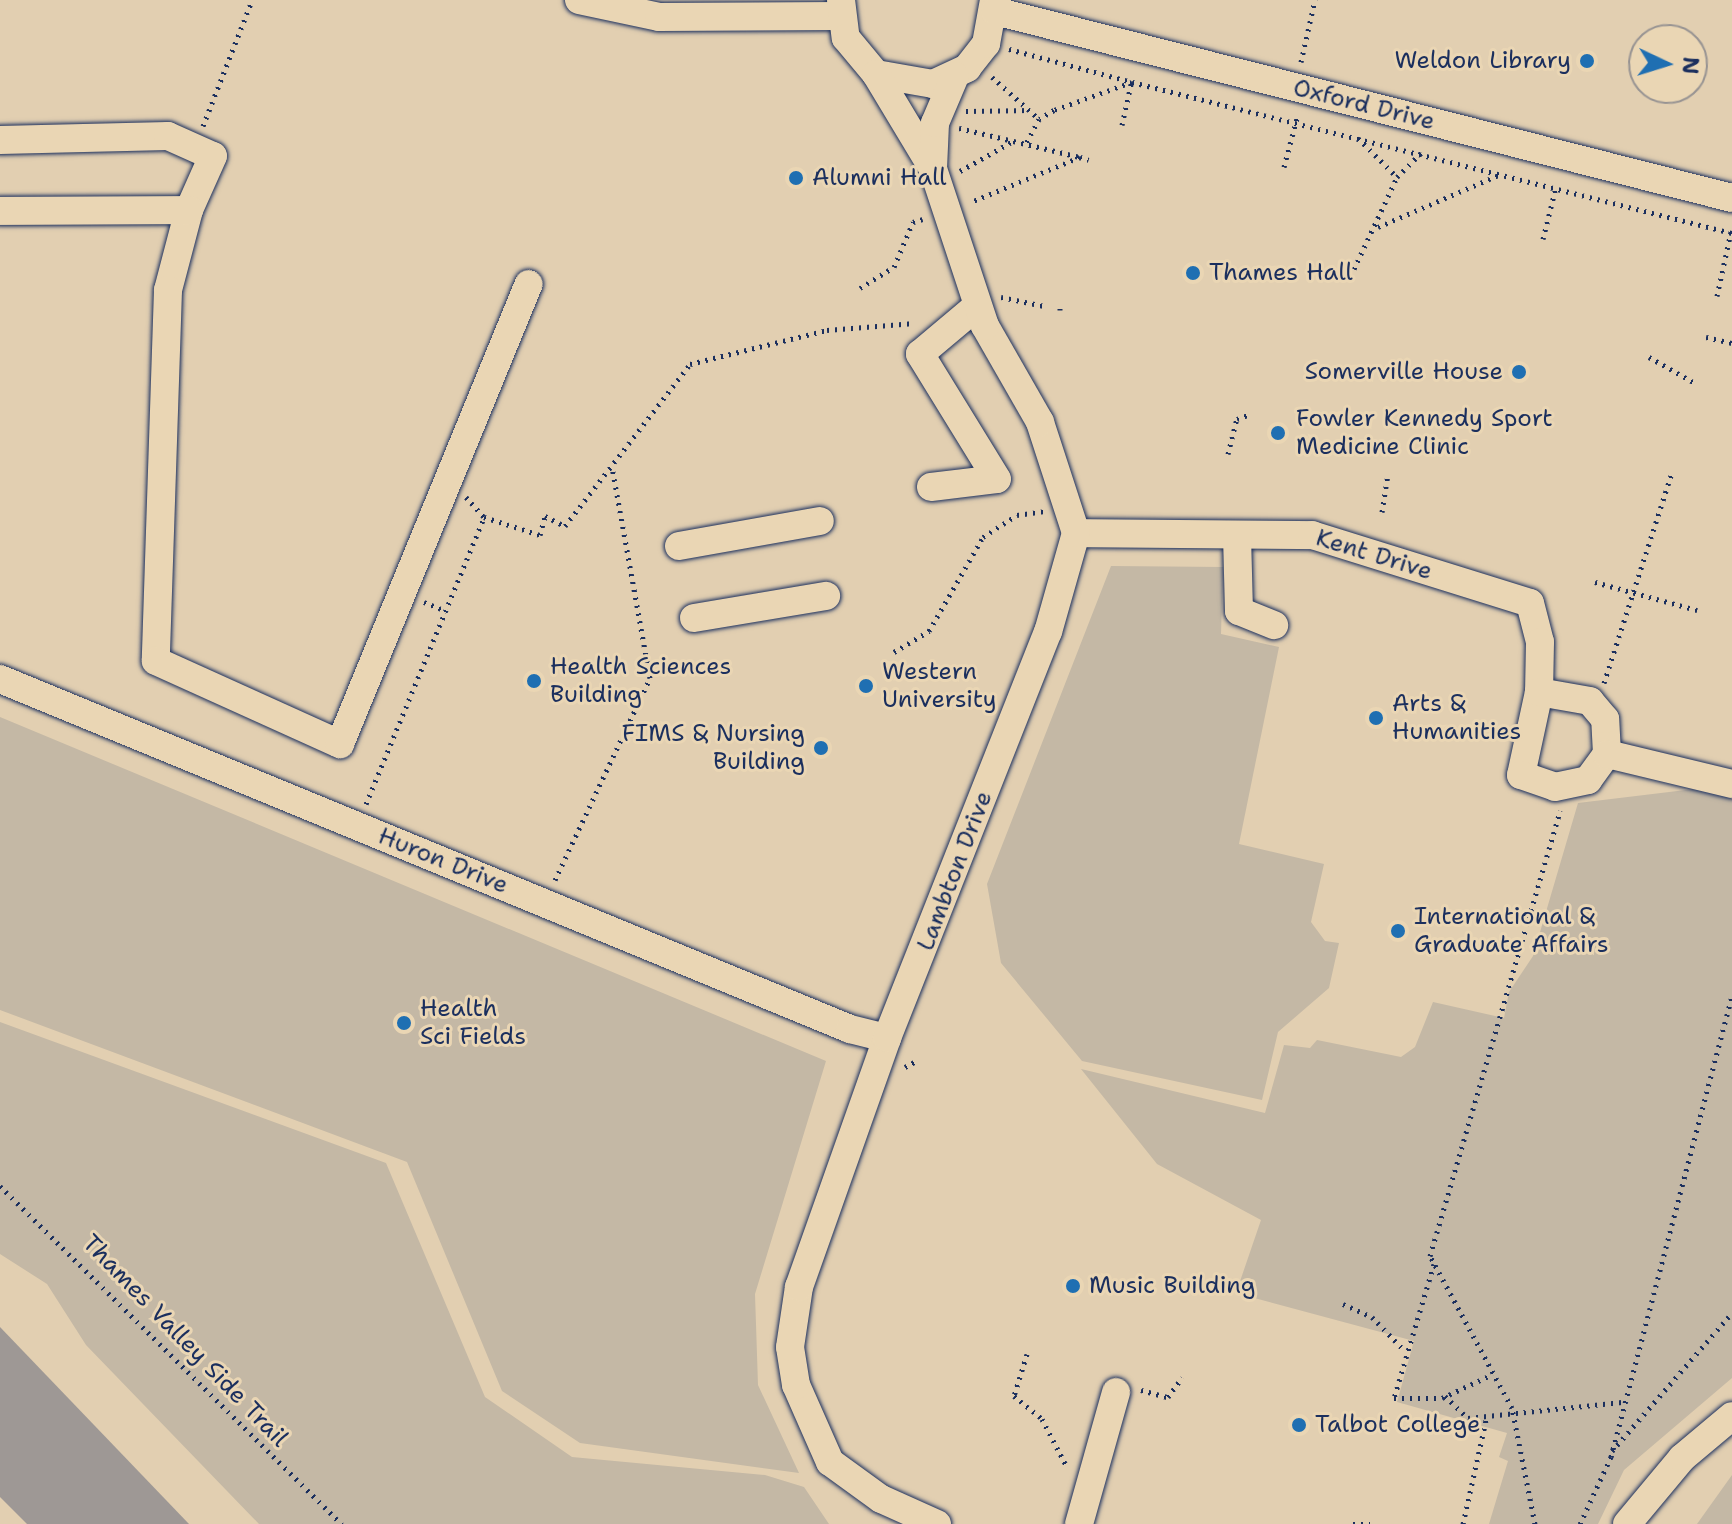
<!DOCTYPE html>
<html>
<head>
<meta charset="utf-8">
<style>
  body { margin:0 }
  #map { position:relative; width:1732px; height:1524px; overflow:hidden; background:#e2cfb1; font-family:"Shantell Sans",sans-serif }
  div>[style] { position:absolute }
  .green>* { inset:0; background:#c4b8a5 }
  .water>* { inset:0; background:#9e9895 }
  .path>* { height:5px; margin-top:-2.5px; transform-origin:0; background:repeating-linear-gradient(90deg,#1b2f5e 0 2px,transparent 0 8px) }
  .roads { filter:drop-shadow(0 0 2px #1b2f5e) drop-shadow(0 0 2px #1b2f5e) }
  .minor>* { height:28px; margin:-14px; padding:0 14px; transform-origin:14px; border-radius:14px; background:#ead6b4 }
  .dots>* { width:22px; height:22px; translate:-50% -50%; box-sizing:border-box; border:4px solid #ead6b4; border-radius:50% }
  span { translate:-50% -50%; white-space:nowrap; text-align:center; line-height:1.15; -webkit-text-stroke:6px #ead6b4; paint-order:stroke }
  .poi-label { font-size:24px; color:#1b2f5e }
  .right { translate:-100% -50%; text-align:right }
  .left { translate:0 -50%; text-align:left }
  .street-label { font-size:24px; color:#1b2f5e }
  .north { position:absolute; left:1628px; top:24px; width:80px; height:80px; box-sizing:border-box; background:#ead6b4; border:2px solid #979392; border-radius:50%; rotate:94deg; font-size:22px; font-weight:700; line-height:32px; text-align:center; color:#1b2f5e }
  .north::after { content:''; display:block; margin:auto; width:28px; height:36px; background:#1f6fb2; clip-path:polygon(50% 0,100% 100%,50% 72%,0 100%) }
</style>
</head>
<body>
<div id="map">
  <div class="green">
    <i style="clip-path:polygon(1111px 566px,1223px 567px,1221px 634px,1279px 647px,1239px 844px,1324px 864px,1311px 922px,1325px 941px,1339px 943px,1329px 988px,1278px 1032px,1262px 1100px,1082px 1061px,1001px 963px,987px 884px)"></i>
    <i style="clip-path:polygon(0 717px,826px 1061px,755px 1294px,758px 1385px,799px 1473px,580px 1443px,502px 1391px,407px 1162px,0 1010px)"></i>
    <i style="clip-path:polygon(1694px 789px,1732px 798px,1732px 1378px,1624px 1470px,1598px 1524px,1489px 1524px,1508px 1461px,1499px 1457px,1507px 1433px,1397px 1402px,1414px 1341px,1236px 1293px,1261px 1220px,1157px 1164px,1081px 1069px,1265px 1113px,1284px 1045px,1310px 1048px,1317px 1040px,1401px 1057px,1415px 1047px,1433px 1002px,1504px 1018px,1509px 992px,1533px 956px,1578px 803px)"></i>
    <i style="clip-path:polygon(0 1022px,386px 1163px,485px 1397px,572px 1457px,765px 1475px,804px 1487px,829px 1524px,259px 1524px,86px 1345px,47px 1284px,0 1254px)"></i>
    <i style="clip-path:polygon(1732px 1475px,1732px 1524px,1697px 1524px)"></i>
  </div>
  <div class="water">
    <i style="clip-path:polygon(0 1327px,189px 1524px,27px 1524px,0 1497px)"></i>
  </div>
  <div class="path">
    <i style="left:1009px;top:49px;width:127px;rotate:15deg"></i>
    <i style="left:1132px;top:82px;width:83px;rotate:160.3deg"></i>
    <i style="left:1054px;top:110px;width:17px;rotate:149deg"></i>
    <i style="left:1039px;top:119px;width:27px;rotate:118deg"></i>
    <i style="left:1301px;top:62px;width:64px;rotate:-77.3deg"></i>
    <i style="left:992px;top:77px;width:63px;rotate:41.8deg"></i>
    <i style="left:1132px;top:82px;width:619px;rotate:14.13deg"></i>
    <i style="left:966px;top:111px;width:63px;rotate:-0.9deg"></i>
    <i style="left:1122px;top:125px;width:46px;rotate:-77.5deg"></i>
    <i style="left:203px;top:126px;width:135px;rotate:-68.7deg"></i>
    <i style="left:959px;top:128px;width:124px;rotate:13.5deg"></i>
    <i style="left:1080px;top:157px;width:118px;rotate:157.6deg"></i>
    <i style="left:1358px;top:138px;width:55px;rotate:45deg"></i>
    <i style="left:1080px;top:157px;width:9px;rotate:18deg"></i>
    <i style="left:1284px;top:167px;width:51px;rotate:-75.1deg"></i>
    <i style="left:960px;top:171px;width:61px;rotate:-29.5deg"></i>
    <i style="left:1378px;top:227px;width:134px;rotate:-23.3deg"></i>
    <i style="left:1543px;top:239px;width:54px;rotate:-76deg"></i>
    <i style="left:1354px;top:269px;width:102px;rotate:-64.9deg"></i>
    <i style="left:1397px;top:177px;width:38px;rotate:-45deg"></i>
    <i style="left:860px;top:288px;width:40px;rotate:-32deg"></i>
    <i style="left:894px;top:267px;width:49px;rotate:-67.1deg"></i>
    <i style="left:913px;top:222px;width:10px;rotate:-17deg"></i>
    <i style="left:1717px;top:296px;width:71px;rotate:-77.7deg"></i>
    <i style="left:1001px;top:297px;width:44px;rotate:11.8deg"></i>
    <i style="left:1060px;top:310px;width:2px;rotate:-90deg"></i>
    <i style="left:1706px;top:337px;width:27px;rotate:13deg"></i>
    <i style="left:1649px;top:357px;width:51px;rotate:29.6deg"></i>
    <i style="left:1228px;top:454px;width:36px;rotate:-76deg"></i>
    <i style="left:1237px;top:419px;width:12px;rotate:-20deg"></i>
    <i style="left:466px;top:497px;width:27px;rotate:48deg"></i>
    <i style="left:1382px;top:512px;width:36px;rotate:-81deg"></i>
    <i style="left:1595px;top:582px;width:106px;rotate:15.4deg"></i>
    <i style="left:424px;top:602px;width:24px;rotate:22deg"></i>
    <i style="left:894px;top:652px;width:41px;rotate:-31deg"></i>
    <i style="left:929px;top:631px;width:108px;rotate:-60.1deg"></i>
    <i style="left:983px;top:537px;width:40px;rotate:-32.9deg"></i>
    <i style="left:1017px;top:515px;width:28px;rotate:-8deg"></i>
    <i style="left:1604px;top:683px;width:219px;rotate:-72.1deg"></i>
    <i style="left:366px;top:804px;width:310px;rotate:-67.6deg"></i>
    <i style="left:484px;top:517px;width:59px;rotate:17.8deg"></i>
    <i style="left:540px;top:535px;width:20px;rotate:-75deg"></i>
    <i style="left:545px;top:516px;width:22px;rotate:27deg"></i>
    <i style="left:565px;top:526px;width:205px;rotate:-52.3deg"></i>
    <i style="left:690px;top:364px;width:141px;rotate:-13.9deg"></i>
    <i style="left:827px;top:330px;width:88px;rotate:-4.5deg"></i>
    <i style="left:555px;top:880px;width:223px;rotate:-64.8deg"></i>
    <i style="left:650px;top:678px;width:214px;rotate:-100.2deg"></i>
    <i style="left:905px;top:1067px;width:15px;rotate:-28deg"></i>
    <i style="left:0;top:1186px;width:481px;rotate:44.7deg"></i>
    <i style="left:1434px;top:1264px;width:140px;rotate:106.6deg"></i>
    <i style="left:1394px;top:1398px;width:48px"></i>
    <i style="left:1442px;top:1398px;width:56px;rotate:-25.2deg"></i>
    <i style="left:1343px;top:1304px;width:32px;rotate:24deg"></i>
    <i style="left:1372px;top:1317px;width:46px;rotate:45.9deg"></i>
    <i style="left:1027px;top:1354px;width:44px;rotate:107.2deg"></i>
    <i style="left:1014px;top:1396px;width:36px;rotate:39deg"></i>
    <i style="left:1042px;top:1419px;width:54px;rotate:62.5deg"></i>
    <i style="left:1141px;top:1390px;width:28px;rotate:15deg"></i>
    <i style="left:1168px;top:1397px;width:24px;rotate:-54deg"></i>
    <i style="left:1445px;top:1396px;width:32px;rotate:44deg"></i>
    <i style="left:1468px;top:1418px;width:155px;rotate:-5.9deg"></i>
    <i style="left:1612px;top:1451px;width:183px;rotate:-49deg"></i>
    <i style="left:1353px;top:1524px;width:17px"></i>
    <i style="left:1463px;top:1524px;width:111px;rotate:-77.5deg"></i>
    <i style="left:1535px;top:1524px;width:118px;rotate:-101.2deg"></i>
    <i style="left:1512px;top:1408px;width:173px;rotate:-118.3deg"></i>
    <i style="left:1430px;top:1256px;width:464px;rotate:-73.7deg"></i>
    <i style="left:1580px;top:1524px;width:74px;rotate:-65.2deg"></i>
    <i style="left:1611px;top:1457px;width:477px;rotate:-75.3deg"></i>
  </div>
  <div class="roads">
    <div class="minor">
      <i style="left:579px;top:0;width:82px;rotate:12deg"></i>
      <i style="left:659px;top:17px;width:181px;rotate:-0.3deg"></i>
      <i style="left:841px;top:0;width:38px;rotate:83deg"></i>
      <i style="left:846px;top:38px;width:47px;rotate:50.2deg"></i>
      <i style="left:876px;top:74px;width:58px;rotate:10deg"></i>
      <i style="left:933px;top:84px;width:38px;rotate:-25deg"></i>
      <i style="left:967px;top:68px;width:31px;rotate:-52deg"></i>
      <i style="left:986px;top:44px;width:45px;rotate:-79.7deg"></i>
      <i style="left:995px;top:11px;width:760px;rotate:14.24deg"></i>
      <i style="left:876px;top:74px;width:111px;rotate:59deg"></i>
      <i style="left:0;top:140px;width:168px;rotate:-1.4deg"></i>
      <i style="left:168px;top:136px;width:49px;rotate:24deg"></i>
      <i style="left:213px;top:156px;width:59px;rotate:114deg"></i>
      <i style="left:189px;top:210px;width:83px;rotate:104.7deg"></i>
      <i style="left:168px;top:290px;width:371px;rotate:91.9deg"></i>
      <i style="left:156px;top:661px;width:202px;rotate:24.3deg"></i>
      <i style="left:340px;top:744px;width:497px;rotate:-67.7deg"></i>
      <i style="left:0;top:211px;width:189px;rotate:-0.3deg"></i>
      <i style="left:931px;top:487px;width:66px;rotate:-6.9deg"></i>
      <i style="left:997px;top:479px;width:147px;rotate:-121.6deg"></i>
      <i style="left:920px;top:354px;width:75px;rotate:-40.1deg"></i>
      <i style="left:1076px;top:533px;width:236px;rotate:0.5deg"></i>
      <i style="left:1312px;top:535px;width:228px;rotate:17.3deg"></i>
      <i style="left:1530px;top:603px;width:40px;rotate:75.6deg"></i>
      <i style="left:1540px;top:642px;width:50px;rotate:91.1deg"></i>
      <i style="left:1539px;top:692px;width:85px;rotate:102.2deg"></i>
      <i style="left:1521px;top:775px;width:36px;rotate:19deg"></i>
      <i style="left:1555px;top:787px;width:34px;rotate:-12deg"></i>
      <i style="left:1588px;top:780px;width:32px;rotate:-54deg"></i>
      <i style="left:1607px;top:754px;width:35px;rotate:-93deg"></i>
      <i style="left:1605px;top:719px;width:23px;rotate:-130deg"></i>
      <i style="left:1590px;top:701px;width:52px;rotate:-170deg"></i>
      <i style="left:1237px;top:535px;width:76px;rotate:88.5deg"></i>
      <i style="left:1239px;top:611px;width:38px;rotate:22deg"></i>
      <i style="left:679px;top:546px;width:143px;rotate:-10.1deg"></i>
      <i style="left:694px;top:618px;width:134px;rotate:-9.5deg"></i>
      <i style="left:0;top:679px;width:919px;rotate:22.38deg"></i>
      <i style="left:850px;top:1029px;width:38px;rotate:14deg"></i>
      <i style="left:1607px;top:754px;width:129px;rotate:13.5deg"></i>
      <i style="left:937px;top:1524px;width:61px;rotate:-155.9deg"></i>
      <i style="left:881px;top:1499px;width:63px;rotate:-144deg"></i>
      <i style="left:830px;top:1462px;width:84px;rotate:-113.8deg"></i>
      <i style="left:796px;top:1385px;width:38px;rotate:-99deg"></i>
      <i style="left:790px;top:1347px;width:61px;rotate:-81.5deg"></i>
      <i style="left:799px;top:1287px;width:264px;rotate:-70.5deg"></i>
      <i style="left:887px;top:1038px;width:437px;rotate:-68.4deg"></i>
      <i style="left:1048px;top:632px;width:103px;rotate:-74.2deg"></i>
      <i style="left:1076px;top:533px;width:117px;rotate:-108deg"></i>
      <i style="left:1040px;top:422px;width:111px;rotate:-119.8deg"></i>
      <i style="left:985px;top:326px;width:165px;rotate:-108.3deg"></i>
      <i style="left:933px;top:169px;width:46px;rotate:-87.5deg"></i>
      <i style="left:935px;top:123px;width:51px;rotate:-66.9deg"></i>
      <i style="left:1079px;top:1524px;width:137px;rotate:-74.3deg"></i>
      <i style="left:1627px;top:1524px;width:86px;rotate:-50.2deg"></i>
      <i style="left:1682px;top:1458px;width:65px;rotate:-40deg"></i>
    </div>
  </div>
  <div class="dots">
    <i style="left:1587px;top:61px;background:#1f6fb2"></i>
    <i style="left:796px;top:178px;background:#1f6fb2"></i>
    <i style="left:1193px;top:273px;background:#1f6fb2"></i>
    <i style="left:1519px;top:372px;background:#1f6fb2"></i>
    <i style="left:1278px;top:433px;background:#1f6fb2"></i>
    <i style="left:534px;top:681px;background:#1f6fb2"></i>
    <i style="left:866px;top:686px;background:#1f6fb2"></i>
    <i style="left:1376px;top:718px;background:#1f6fb2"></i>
    <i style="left:821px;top:748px;background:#1f6fb2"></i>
    <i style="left:1398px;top:931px;background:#1f6fb2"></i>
    <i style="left:404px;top:1023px;background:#1f6fb2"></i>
    <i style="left:1073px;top:1286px;background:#1f6fb2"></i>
    <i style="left:1299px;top:1425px;background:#1f6fb2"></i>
  </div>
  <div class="poi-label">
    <span class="right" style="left:1571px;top:61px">Weldon Library</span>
    <span class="left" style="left:812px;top:178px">Alumni Hall</span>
    <span class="left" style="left:1209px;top:273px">Thames Hall</span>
    <span class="right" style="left:1503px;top:372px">Somerville House</span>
    <span class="left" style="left:1296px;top:433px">Fowler Kennedy Sport<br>Medicine Clinic</span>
    <span class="left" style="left:550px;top:681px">Health Sciences<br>Building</span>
    <span class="left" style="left:882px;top:686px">Western<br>University</span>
    <span class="left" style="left:1392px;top:718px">Arts &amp;<br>Humanities</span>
    <span class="right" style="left:805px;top:748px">FIMS &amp; Nursing<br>Building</span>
    <span class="left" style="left:1414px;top:931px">International &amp;<br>Graduate Affairs</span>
    <span class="left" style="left:420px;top:1023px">Health<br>Sci Fields</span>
    <span class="left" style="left:1089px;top:1286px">Music Building</span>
    <span class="left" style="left:1315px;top:1425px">Talbot College</span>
  </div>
  <div class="street-label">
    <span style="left:1364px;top:105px;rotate:14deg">Oxford Drive</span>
    <span style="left:1374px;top:555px;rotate:17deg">Kent Drive</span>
    <span style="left:443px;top:861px;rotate:22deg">Huron Drive</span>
    <span style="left:955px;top:871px;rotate:-69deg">Lambton Drive</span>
    <span style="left:185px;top:1341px;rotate:46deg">Thames Valley Side Trail</span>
  </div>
  <div class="north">N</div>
</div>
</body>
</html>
